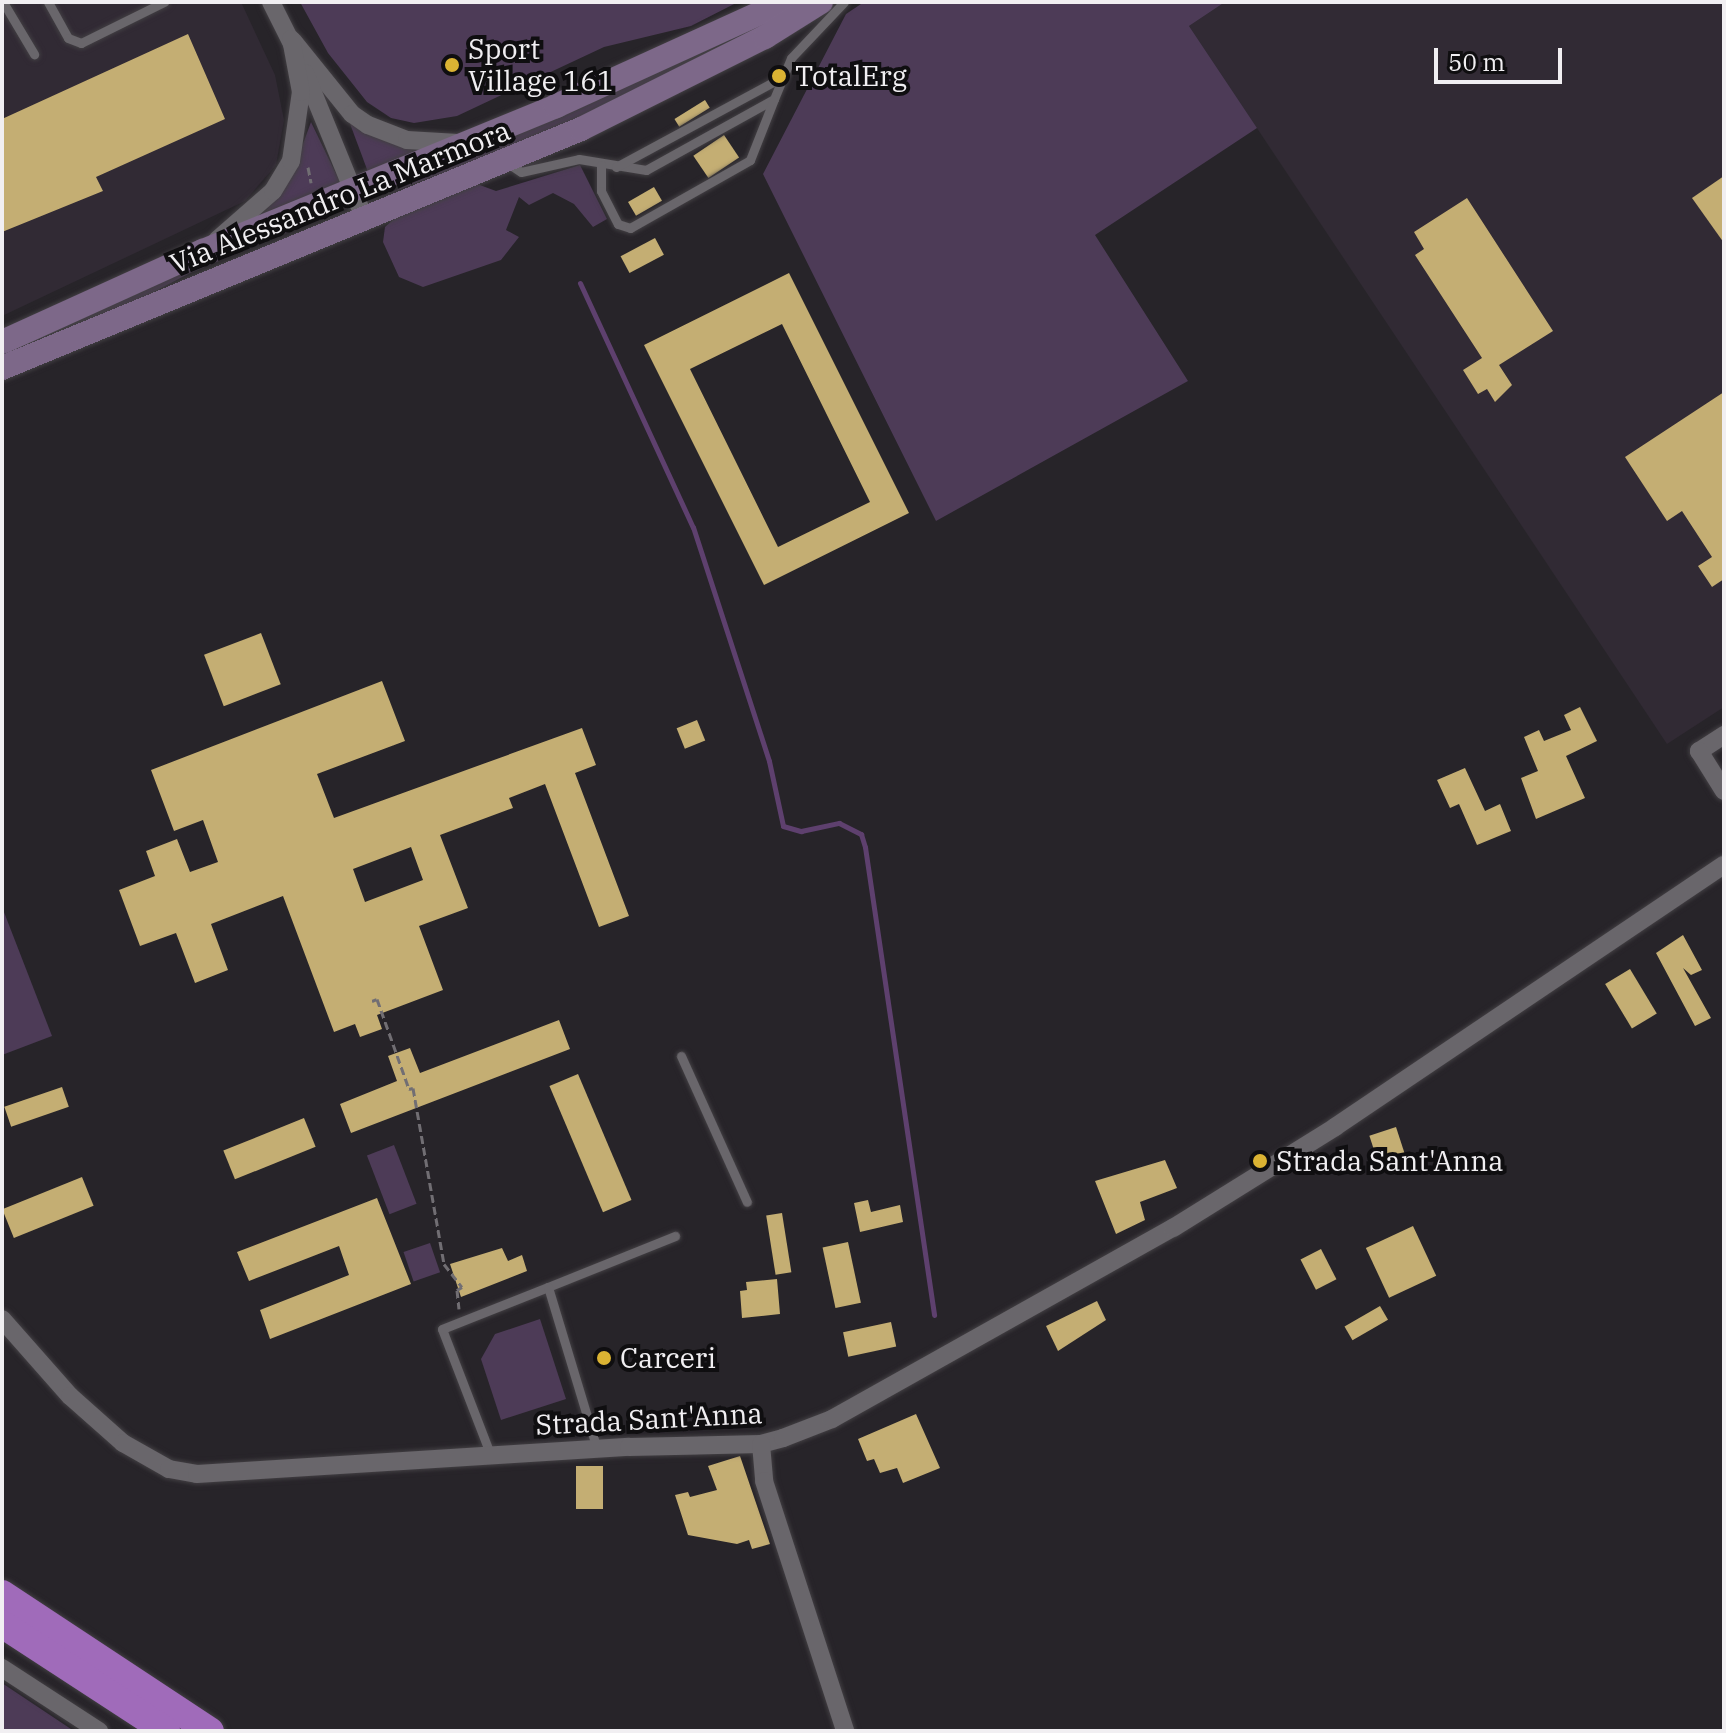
<!DOCTYPE html>
<html>
<head>
<meta charset="utf-8">
<style>
  body { margin:0 }
  #map { position:relative; width:1726px; height:1733px; overflow:hidden; background:#272429; font-family:"IBM Plex Serif",serif }
  div>[style] { position:absolute }
  .built>* { inset:0; background:#312a34 }
  .green>* { inset:0; background:#4d3b57; transform-origin:0 0 }
  .stream>* { height:5px; margin:-2.5px; padding:0 2.5px; transform-origin:2.5px; border-radius:2.5px; background:#5e406e }
  .building>* { inset:0; background:#c4ae73; transform-origin:0 0 }
  .path>* { height:3px; margin-top:-1.5px; transform-origin:0; background:repeating-linear-gradient(90deg,#716e73 0 8px,transparent 0 12px) }
  .roads { filter:drop-shadow(0 0 2px #423f43) drop-shadow(0 0 2px #423f43) }
  .service>* { height:9px; margin:-4.5px; padding:0 4.5px; transform-origin:4.5px; border-radius:4.5px; background:#69666b }
  .minor>* { height:18px; margin:-9px; padding:0 9px; transform-origin:9px; border-radius:9px; background:#69666b }
  .secondary>* { height:24px; margin:-12px; padding:0 12px; transform-origin:12px; border-radius:12px; background:#7d6889 }
  .trunk>* { height:28px; margin:-14px; padding:0 14px; transform-origin:14px; border-radius:14px; background:#a06bba }
  .dots>* { width:22px; height:22px; translate:-50% -50%; box-sizing:border-box; border:4px solid #0f0e10; border-radius:50% }
  span { translate:-50% -50%; white-space:nowrap; text-align:center; line-height:1.15; -webkit-text-stroke:8px #0f0e10; paint-order:stroke }
  .poi-label { font-size:28px; color:#f1eff2 }
  .left { translate:0 -50%; text-align:left }
  .street-label { font-size:28px; color:#f1eff2 }
  .frame { position:absolute; inset:0; border:4px solid #f1eff2; pointer-events:none }
  .scale { position:absolute; left:1434px; top:48px; width:128px; height:36px; box-sizing:border-box; border:4px solid #f1eff2; border-top:0; padding-left:10px; font-size:24px; line-height:28px; white-space:nowrap; color:#f1eff2; -webkit-text-stroke:6px #0f0e10; paint-order:stroke }
</style>
</head>
<body>
<div id="map">
  <div class="built">
    <i style="clip-path:polygon(2px 2px,241px 2px,275px 75px,284px 120px,276px 165px,245px 201px,2px 316px)"></i>
    <i style="clip-path:polygon(1225px 2px,1724px 2px,1724px 707px,1667px 744px,1189px 26px)"></i>
  </div>
  <div class="green">
    <i style="clip-path:polygon(300px 2px,738px 2px,691px 26px,604px 47px,457px 116px,414px 123px,391px 118px,367px 102px,328px 53px)"></i>
    <i style="clip-path:polygon(864px 2px,1225px 2px,1189px 26px,1257px 128px,1095px 235px,1188px 381px,936px 521px,763px 174px,846px 14px)"></i>
    <i style="clip-path:polygon(712px 47px,715px 52px,575px 123px,390px 193px)"></i>
    <i style="clip-path:polygon(349px 121px,423px 148px,368px 172px)"></i>
    <i style="clip-path:polygon(311px 122px,340px 182px,264px 213px,293px 171px)"></i>
    <i style="clip-path:polygon(580px 165px,607px 219px,593px 227px,574px 204px,553px 193px,529px 205px,519px 197px,506px 230px,519px 237px,501px 260px,423px 287px,399px 277px,383px 242px,385px 227px,395px 218px,477px 184px,496px 191px)"></i>
    <i style="clip-path:polygon(315px 216px,317px 220px,190px 273px,127px 306px,2px 357px,2px 351px,193px 265px)"></i>
    <i style="clip-path:polygon(2px 907px,52px 1036px,2px 1055px)"></i>
    <i style="left:394px;top:1145px;width:63px;height:29px;rotate:69deg"></i>
    <i style="left:430px;top:1243px;width:31px;height:28px;rotate:71deg"></i>
    <i style="clip-path:polygon(540px 1319px,566px 1399px,501px 1420px,481px 1359px,495px 1334px)"></i>
    <i style="clip-path:polygon(2px 1683px,74px 1731px,2px 1731px)"></i>
  </div>
  <div class="stream">
    <i style="left:580px;top:283px;width:269px;rotate:65.2deg"></i>
    <i style="left:693px;top:527px;width:246px;rotate:72deg"></i>
    <i style="left:769px;top:761px;width:66px;rotate:77.8deg"></i>
    <i style="left:783px;top:826px;width:19px;rotate:16deg"></i>
    <i style="left:801px;top:831px;width:39px;rotate:-12deg"></i>
    <i style="left:839px;top:823px;width:25px;rotate:27deg"></i>
    <i style="left:861px;top:834px;width:14px;rotate:73deg"></i>
    <i style="left:865px;top:847px;width:473px;rotate:81.6deg"></i>
  </div>
  <div class="building">
    <i style="clip-path:polygon(188px 34px,225px 119px,96px 177px,103px 191px,2px 232px,2px 119px)"></i>
    <i style="left:705px;top:100px;width:9px;height:36px;rotate:58deg"></i>
    <i style="left:724px;top:135px;width:27px;height:37px;rotate:56deg"></i>
    <i style="clip-path:polygon(1724px 176px,1724px 243px,1692px 198px)"></i>
    <i style="left:654px;top:187px;width:16px;height:30px;rotate:60deg"></i>
    <i style="clip-path:polygon(1467px 198px,1553px 331px,1499px 365px,1512px 385px,1495px 402px,1487px 389px,1478px 394px,1463px 370px,1482px 358px,1415px 255px,1424px 249px,1414px 232px)"></i>
    <i style="left:655px;top:238px;width:19px;height:39px;rotate:62deg"></i>
    <i style="clip-path:polygon(evenodd,789px 273px,909px 513px,764px 585px,644px 345px,789px 273px,782px 324px,870px 502px,778px 547px,690px 369px,782px 324px)"></i>
    <i style="clip-path:polygon(1724px 392px,1724px 579px,1712px 587px,1698px 566px,1712px 557px,1682px 511px,1667px 521px,1625px 457px)"></i>
    <i style="left:261px;top:633px;width:55px;height:61px;rotate:69deg"></i>
    <i style="clip-path:polygon(evenodd,382px 681px,405px 741px,317px 774px,334px 818px,582px 728px,596px 765px,575px 773px,629px 916px,599px 927px,545px 784px,509px 798px,513px 808px,440px 835px,468px 908px,419px 926px,443px 990px,377px 1015px,382px 1029px,360px 1037px,355px 1024px,334px 1032px,283px 896px,211px 924px,228px 970px,195px 983px,176px 933px,140px 946px,119px 890px,155px 876px,146px 851px,177px 839px,190px 872px,218px 862px,203px 820px,174px 831px,151px 770px,382px 681px,411px 847px,423px 880px,365px 902px,353px 869px,411px 847px)"></i>
    <i style="clip-path:polygon(1580px 707px,1597px 741px,1566px 756px,1585px 798px,1536px 819px,1521px 778px,1538px 771px,1524px 737px,1539px 730px,1544px 741px,1571px 730px,1564px 715px)"></i>
    <i style="left:697px;top:720px;width:22px;height:22px;rotate:68deg"></i>
    <i style="clip-path:polygon(1465px 768px,1485px 811px,1500px 804px,1511px 831px,1477px 845px,1459px 804px,1450px 808px,1437px 780px)"></i>
    <i style="clip-path:polygon(1683px 935px,1702px 970px,1691px 975px,1683px 968px,1711px 1018px,1695px 1026px,1656px 953px)"></i>
    <i style="left:1630px;top:969px;width:52px;height:29px;rotate:59deg"></i>
    <i style="clip-path:polygon(559px 1020px,570px 1049px,351px 1133px,340px 1104px,397px 1081px,388px 1056px,410px 1048px,420px 1073px)"></i>
    <i style="left:578px;top:1074px;width:137px;height:31px;rotate:67deg"></i>
    <i style="left:62px;top:1087px;width:21px;height:61px;rotate:71deg"></i>
    <i style="left:304px;top:1118px;width:31px;height:87px;rotate:68deg"></i>
    <i style="left:1396px;top:1127px;width:29px;height:28px;rotate:72deg"></i>
    <i style="clip-path:polygon(1165px 1160px,1177px 1188px,1140px 1202px,1145px 1220px,1116px 1234px,1095px 1181px)"></i>
    <i style="left:82px;top:1177px;width:31px;height:86px;rotate:68deg"></i>
    <i style="clip-path:polygon(377px 1198px,411px 1284px,270px 1339px,260px 1310px,349px 1275px,339px 1246px,249px 1281px,237px 1252px)"></i>
    <i style="clip-path:polygon(868px 1200px,871px 1212px,900px 1205px,903px 1222px,860px 1232px,854px 1203px)"></i>
    <i style="left:782px;top:1213px;width:60px;height:16px;rotate:81deg"></i>
    <i style="left:1413px;top:1226px;width:55px;height:52px;rotate:65deg"></i>
    <i style="left:848px;top:1242px;width:62px;height:26px;rotate:78deg"></i>
    <i style="clip-path:polygon(502px 1248px,508px 1261px,522px 1255px,527px 1271px,461px 1297px,450px 1264px)"></i>
    <i style="left:1321px;top:1249px;width:34px;height:23px;rotate:63deg"></i>
    <i style="clip-path:polygon(777px 1279px,780px 1314px,742px 1318px,740px 1291px,747px 1290px,746px 1282px)"></i>
    <i style="clip-path:polygon(1097px 1301px,1106px 1320px,1058px 1351px,1046px 1326px)"></i>
    <i style="left:1380px;top:1306px;width:16px;height:41px;rotate:60deg"></i>
    <i style="left:891px;top:1322px;width:25px;height:49px;rotate:78deg"></i>
    <i style="clip-path:polygon(916px 1414px,940px 1468px,903px 1483px,897px 1468px,880px 1473px,874px 1459px,867px 1461px,858px 1439px)"></i>
    <i style="clip-path:polygon(740px 1456px,770px 1544px,752px 1549px,749px 1540px,737px 1544px,688px 1535px,675px 1495px,688px 1492px,690px 1497px,717px 1490px,708px 1466px)"></i>
    <i style="left:576px;top:1466px;width:27px;height:43px"></i>
  </div>
  <div class="path">
    <i style="left:308px;top:167px;width:16px;rotate:79deg"></i>
    <i style="left:372px;top:1001px;width:5px;rotate:-22deg"></i>
    <i style="left:377px;top:999px;width:96px;rotate:70.4deg"></i>
    <i style="left:409px;top:1089px;width:4px;rotate:-14deg"></i>
    <i style="left:413px;top:1088px;width:179px;rotate:80deg"></i>
    <i style="left:444px;top:1264px;width:29px;rotate:52deg"></i>
    <i style="left:462px;top:1287px;width:6px;rotate:149deg"></i>
    <i style="left:457px;top:1290px;width:19px;rotate:84deg"></i>
  </div>
  <div class="roads">
    <div class="service">
      <i style="left:3px;top:2px;width:61px;rotate:59.2deg"></i>
      <i style="left:48px;top:2px;width:41px;rotate:60.9deg"></i>
      <i style="left:68px;top:38px;width:14px;rotate:21deg"></i>
      <i style="left:81px;top:43px;width:93px;rotate:-26.3deg"></i>
      <i style="left:509px;top:164px;width:14px;rotate:34deg"></i>
      <i style="left:521px;top:172px;width:59px;rotate:-12.6deg"></i>
      <i style="left:579px;top:159px;width:68px;rotate:9.3deg"></i>
      <i style="left:646px;top:170px;width:146px;rotate:-29deg"></i>
      <i style="left:774px;top:99px;width:44px;rotate:-67.5deg"></i>
      <i style="left:791px;top:58px;width:77px;rotate:-46.6deg"></i>
      <i style="left:601px;top:165px;width:26px;rotate:90deg"></i>
      <i style="left:601px;top:191px;width:37px;rotate:63deg"></i>
      <i style="left:618px;top:224px;width:13px;rotate:18deg"></i>
      <i style="left:630px;top:228px;width:138px;rotate:-29.5deg"></i>
      <i style="left:750px;top:160px;width:66px;rotate:-68.5deg"></i>
      <i style="left:616px;top:167px;width:191px;rotate:-28.4deg"></i>
      <i style="left:681px;top:1056px;width:160px;rotate:65.7deg"></i>
      <i style="left:548px;top:1287px;width:137px;rotate:-21.9deg"></i>
      <i style="left:491px;top:1456px;width:136px;rotate:-111.1deg"></i>
      <i style="left:442px;top:1329px;width:114px;rotate:-21.6deg"></i>
      <i style="left:548px;top:1287px;width:169px;rotate:73.2deg"></i>
    </div>
    <div class="minor">
      <i style="left:271px;top:2px;width:54px;rotate:63.4deg"></i>
      <i style="left:293px;top:41px;width:94px;rotate:51.1deg"></i>
      <i style="left:352px;top:114px;width:19px;rotate:35deg"></i>
      <i style="left:368px;top:125px;width:42px;rotate:21deg"></i>
      <i style="left:407px;top:140px;width:51px;rotate:3.4deg"></i>
      <i style="left:305px;top:73px;width:159px;rotate:67.8deg"></i>
      <i style="left:217px;top:240px;width:74px;rotate:-41.2deg"></i>
      <i style="left:273px;top:191px;width:35px;rotate:-59deg"></i>
      <i style="left:291px;top:161px;width:70px;rotate:-81.8deg"></i>
      <i style="left:301px;top:92px;width:54px;rotate:-100.7deg"></i>
      <i style="left:1724px;top:735px;width:30px;rotate:147deg"></i>
      <i style="left:1699px;top:751px;width:47px;rotate:58deg"></i>
      <i style="left:2px;top:1319px;width:103px;rotate:48.6deg"></i>
      <i style="left:70px;top:1396px;width:71px;rotate:41.6deg"></i>
      <i style="left:123px;top:1443px;width:53px;rotate:29.5deg"></i>
      <i style="left:169px;top:1469px;width:28px;rotate:10deg"></i>
      <i style="left:197px;top:1474px;width:433px;rotate:-3.6deg"></i>
      <i style="left:629px;top:1447px;width:132px;rotate:-1.3deg"></i>
      <i style="left:761px;top:1444px;width:23px;rotate:-15deg"></i>
      <i style="left:783px;top:1438px;width:53px;rotate:-21.2deg"></i>
      <i style="left:832px;top:1419px;width:391px;rotate:-29.3deg"></i>
      <i style="left:1173px;top:1228px;width:191px;rotate:-31.9deg"></i>
      <i style="left:1335px;top:1127px;width:469px;rotate:-34deg"></i>
      <i style="left:761px;top:1444px;width:37px;rotate:85deg"></i>
      <i style="left:764px;top:1481px;width:263px;rotate:72deg"></i>
      <i style="left:2px;top:1668px;width:116px;rotate:33deg"></i>
    </div>
    <div class="secondary">
      <i style="left:2px;top:342px;width:221px;rotate:-24.4deg"></i>
      <i style="left:203px;top:251px;width:382px;rotate:-22.3deg"></i>
      <i style="left:556px;top:106px;width:251px;rotate:-24.5deg"></i>
      <i style="left:2px;top:368px;width:626px;rotate:-22.43deg"></i>
      <i style="left:581px;top:129px;width:206px;rotate:-26.6deg"></i>
      <i style="left:765px;top:37px;width:66px;rotate:-32deg"></i>
    </div>
    <div class="trunk">
      <i style="left:2px;top:1594px;width:249px;rotate:33.4deg"></i>
      <i style="left:2px;top:1624px;width:196px;rotate:33.1deg"></i>
    </div>
  </div>
  <div class="dots">
    <i style="left:452px;top:65px;background:#dbb333"></i>
    <i style="left:779px;top:76px;background:#dbb333"></i>
    <i style="left:1260px;top:1161px;background:#dbb333"></i>
    <i style="left:604px;top:1358px;background:#dbb333"></i>
  </div>
  <div class="poi-label">
    <span class="left" style="left:468px;top:65px">Sport<br>Village 161</span>
    <span class="left" style="left:795px;top:76px">TotalErg</span>
    <span class="left" style="left:1276px;top:1161px">Strada Sant'Anna</span>
    <span class="left" style="left:620px;top:1358px">Carceri</span>
  </div>
  <div class="street-label">
    <span style="left:340px;top:197px;rotate:-22deg">Via Alessandro La Marmora</span>
    <span style="left:649px;top:1419px;rotate:-3deg">Strada Sant'Anna</span>
  </div>
  <div class="frame"></div>
  <div class="scale">50 m</div>
</div>
</body>
</html>
